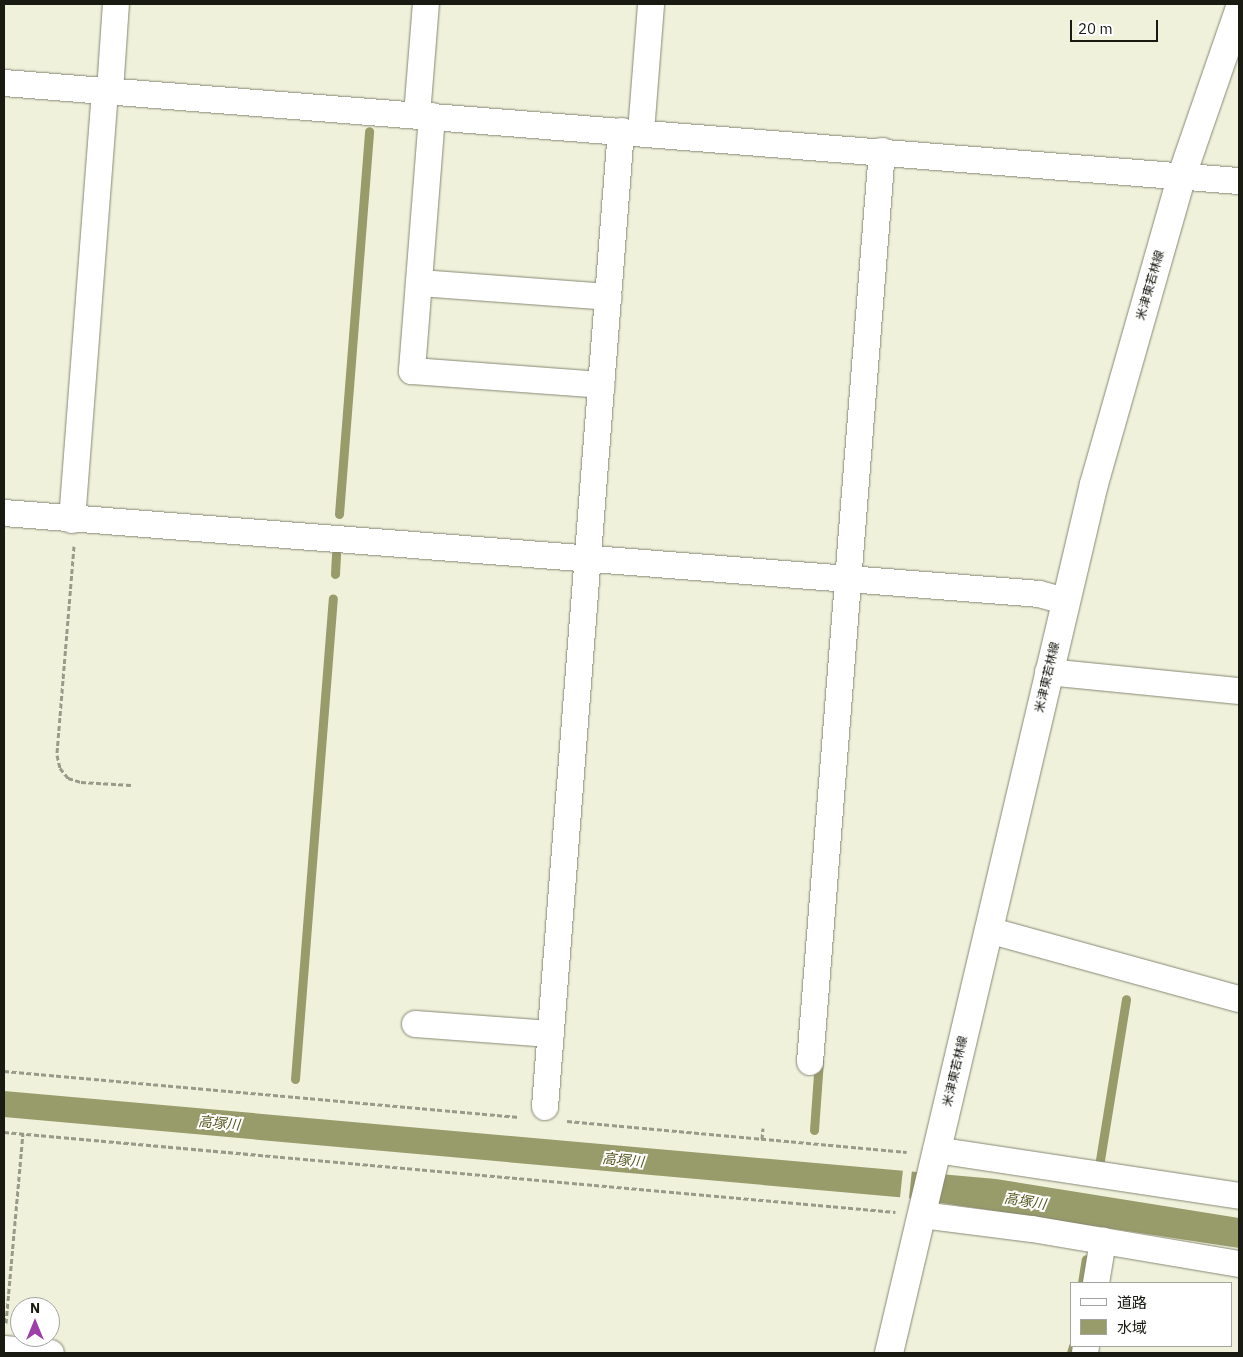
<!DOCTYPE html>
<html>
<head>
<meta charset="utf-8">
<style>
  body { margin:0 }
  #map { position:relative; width:1243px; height:1357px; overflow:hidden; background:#eff1db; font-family:"IBM Plex Sans","Noto Sans JP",sans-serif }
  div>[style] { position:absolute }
  .water>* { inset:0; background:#989b6a }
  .pier>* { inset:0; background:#eff1db; transform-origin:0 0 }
  .stream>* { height:9px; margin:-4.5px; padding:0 4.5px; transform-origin:4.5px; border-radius:4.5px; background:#989b6a }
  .path>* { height:3px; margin-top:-1.5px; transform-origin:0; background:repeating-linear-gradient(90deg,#999b8a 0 5px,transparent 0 7.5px) }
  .roads { filter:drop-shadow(0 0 1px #878874) drop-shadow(0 0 1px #878874) }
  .street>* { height:26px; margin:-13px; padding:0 13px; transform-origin:13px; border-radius:13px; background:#fff }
  .secondary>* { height:28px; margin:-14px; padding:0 14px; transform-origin:14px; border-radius:14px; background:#fff }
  span { translate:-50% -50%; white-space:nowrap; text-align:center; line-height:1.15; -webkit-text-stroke:4px #fff; paint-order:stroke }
  .street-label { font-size:12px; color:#191a12 }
  .water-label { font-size:14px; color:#53551c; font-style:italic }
  .frame { position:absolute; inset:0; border:5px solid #191a12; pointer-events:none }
  .legend { position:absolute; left:1070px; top:1282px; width:162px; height:65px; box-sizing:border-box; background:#fff; border:1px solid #a3a3a0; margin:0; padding:6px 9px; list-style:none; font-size:15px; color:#191a12 }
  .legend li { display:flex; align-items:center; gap:10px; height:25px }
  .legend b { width:25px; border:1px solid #a3a3a0 }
  .north { position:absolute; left:10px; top:1297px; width:50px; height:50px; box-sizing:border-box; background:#fff; border:1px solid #a3a3a0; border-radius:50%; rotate:0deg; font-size:14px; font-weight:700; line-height:20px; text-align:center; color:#191a12 }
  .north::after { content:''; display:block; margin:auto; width:18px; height:22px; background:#9e3fa8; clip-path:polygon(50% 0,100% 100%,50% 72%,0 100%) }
  .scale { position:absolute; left:1070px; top:20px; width:88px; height:22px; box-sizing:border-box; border:2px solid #191a12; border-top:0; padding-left:6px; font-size:15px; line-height:18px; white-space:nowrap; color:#191a12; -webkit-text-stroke:4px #fff; paint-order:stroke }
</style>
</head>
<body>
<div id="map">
  <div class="water">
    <i style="clip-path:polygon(4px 1091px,996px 1179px,1239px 1218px,1239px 1248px,908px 1198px,4px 1117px)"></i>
  </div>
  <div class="pier">
    <i style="left:903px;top:1169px;width:9px;height:32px;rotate:6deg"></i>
  </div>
  <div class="stream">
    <i style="left:339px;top:514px;width:384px;rotate:-85.5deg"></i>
    <i style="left:335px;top:574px;width:20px;rotate:-87deg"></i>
    <i style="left:295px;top:1079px;width:482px;rotate:-85.5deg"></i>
    <i style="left:814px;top:1130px;width:69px;rotate:-85.9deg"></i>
    <i style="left:1099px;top:1166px;width:169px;rotate:-80.8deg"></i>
    <i style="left:1082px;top:1283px;width:24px;rotate:-81deg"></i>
    <i style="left:1071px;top:1353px;width:7px;rotate:-74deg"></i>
  </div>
  <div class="path">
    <i style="left:74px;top:546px;width:210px;rotate:94.7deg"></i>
    <i style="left:57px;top:755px;width:13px;rotate:77deg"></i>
    <i style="left:60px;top:768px;width:13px;rotate:51deg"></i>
    <i style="left:68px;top:778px;width:14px;rotate:17deg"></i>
    <i style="left:81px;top:782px;width:50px;rotate:3.4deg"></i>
    <i style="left:4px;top:1071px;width:517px;rotate:5.1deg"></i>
    <i style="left:567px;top:1121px;width:341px;rotate:5.2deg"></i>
    <i style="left:4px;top:1132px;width:895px;rotate:5.13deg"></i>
    <i style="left:762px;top:1139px;width:11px;rotate:-85deg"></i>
    <i style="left:6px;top:1323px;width:190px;rotate:-84.9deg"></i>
  </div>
  <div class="roads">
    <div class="street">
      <i style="left:4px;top:83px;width:1239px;rotate:4.54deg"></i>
      <i style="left:110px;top:91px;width:87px;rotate:-86.1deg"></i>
      <i style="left:417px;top:115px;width:111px;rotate:-85.4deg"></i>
      <i style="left:432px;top:116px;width:256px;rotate:94.5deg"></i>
      <i style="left:412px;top:371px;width:190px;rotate:4.2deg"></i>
      <i style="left:641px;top:132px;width:128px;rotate:-85.5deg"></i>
      <i style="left:419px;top:283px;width:190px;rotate:4.2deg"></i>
      <i style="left:4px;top:513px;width:1038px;rotate:4.47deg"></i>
      <i style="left:1039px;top:594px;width:27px;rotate:15deg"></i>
      <i style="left:72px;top:520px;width:430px;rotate:-85.6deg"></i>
      <i style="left:1048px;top:672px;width:192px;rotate:5.7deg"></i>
      <i style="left:988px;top:930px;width:260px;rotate:15.4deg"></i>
      <i style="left:415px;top:1024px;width:136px;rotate:4.2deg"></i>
      <i style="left:810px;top:1062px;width:914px;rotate:-85.48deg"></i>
      <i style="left:545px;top:1107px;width:979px;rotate:-85.55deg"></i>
      <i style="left:936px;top:1150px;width:306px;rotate:8.6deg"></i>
      <i style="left:922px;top:1215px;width:111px;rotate:7.3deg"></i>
      <i style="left:1032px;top:1229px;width:210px;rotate:9.6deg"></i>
      <i style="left:1096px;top:1283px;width:43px;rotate:-80.5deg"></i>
      <i style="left:4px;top:1349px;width:47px;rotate:4.9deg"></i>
      <i style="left:1085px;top:1353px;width:7px;rotate:-82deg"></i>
    </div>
    <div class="secondary">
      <i style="left:889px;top:1353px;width:893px;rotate:-76.73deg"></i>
      <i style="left:1094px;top:484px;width:321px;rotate:-74.1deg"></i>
      <i style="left:1182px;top:175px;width:175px;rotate:-70.9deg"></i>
    </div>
  </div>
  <div class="street-label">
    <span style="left:1150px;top:285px;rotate:-74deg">米津東若林線</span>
    <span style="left:1047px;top:677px;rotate:-77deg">米津東若林線</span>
    <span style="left:955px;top:1071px;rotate:-77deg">米津東若林線</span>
  </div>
  <div class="water-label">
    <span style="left:219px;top:1123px;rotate:5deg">高塚川</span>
    <span style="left:623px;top:1160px;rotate:5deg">高塚川</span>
    <span style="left:1025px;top:1201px;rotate:9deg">高塚川</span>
  </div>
  <div class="frame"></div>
  <ul class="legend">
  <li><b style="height:6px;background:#fff"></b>道路</li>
  <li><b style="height:14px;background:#989b6a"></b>水域</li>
  </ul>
  <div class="north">N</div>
  <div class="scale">20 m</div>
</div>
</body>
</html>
